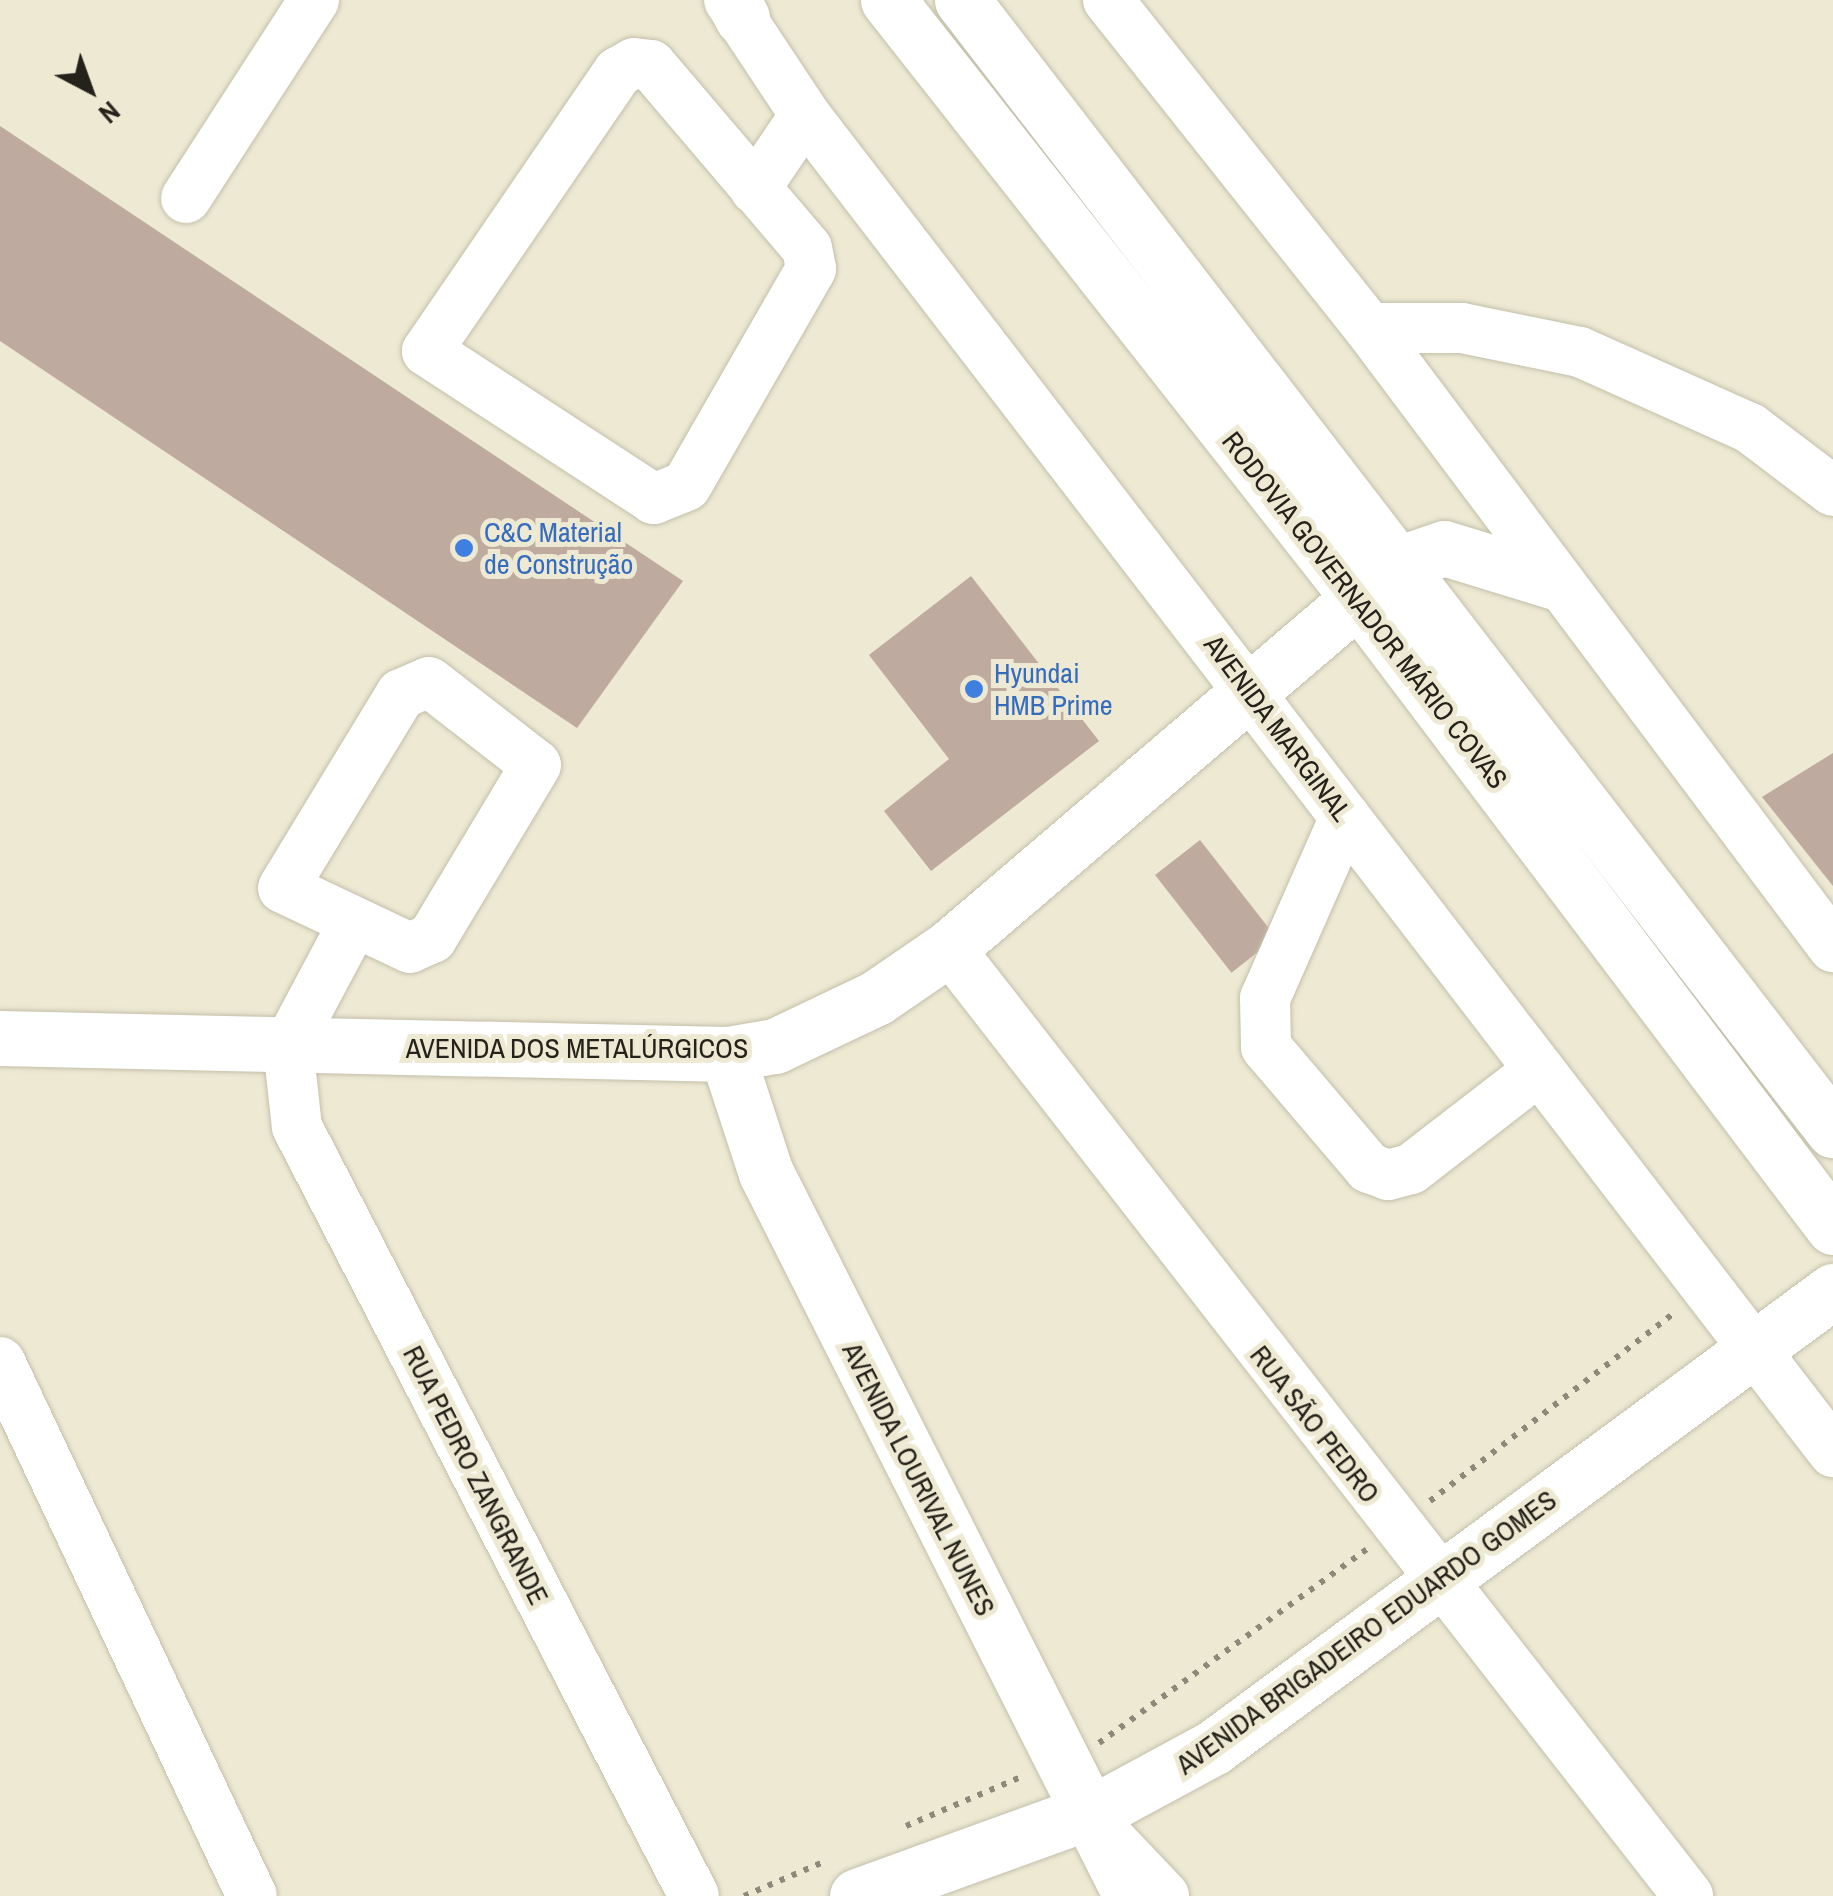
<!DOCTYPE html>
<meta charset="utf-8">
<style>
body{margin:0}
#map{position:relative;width:1833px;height:1896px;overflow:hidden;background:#ede9d3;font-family:"Archivo Narrow",sans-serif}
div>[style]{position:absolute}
.building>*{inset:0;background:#bfaa9f;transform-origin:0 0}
.path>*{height:6px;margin-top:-3px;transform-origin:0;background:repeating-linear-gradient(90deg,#8c897a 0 5px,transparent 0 13px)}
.roads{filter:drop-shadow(0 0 2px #c3bfaa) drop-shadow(0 0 2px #c3bfaa)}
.minor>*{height:50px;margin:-25px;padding:0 25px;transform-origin:25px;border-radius:25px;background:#fff}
.major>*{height:55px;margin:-27.5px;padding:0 27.5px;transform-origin:27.5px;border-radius:27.5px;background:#fff}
.dots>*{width:28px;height:28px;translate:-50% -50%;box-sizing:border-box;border:5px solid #ede9d3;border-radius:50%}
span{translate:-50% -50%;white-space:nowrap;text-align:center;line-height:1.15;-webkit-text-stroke:10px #ede9d3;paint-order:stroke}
.shop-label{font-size:28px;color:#366cbe}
.left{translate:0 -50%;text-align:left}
.street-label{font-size:28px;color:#24221a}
.north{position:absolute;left:40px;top:40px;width:100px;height:100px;-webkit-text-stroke:8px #ede9d3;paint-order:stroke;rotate:139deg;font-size:28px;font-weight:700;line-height:40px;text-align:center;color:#24221a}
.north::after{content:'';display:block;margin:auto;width:35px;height:45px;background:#24221a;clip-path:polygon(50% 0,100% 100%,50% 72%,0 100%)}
</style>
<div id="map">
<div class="building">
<i style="clip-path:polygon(0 126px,683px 581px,577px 728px,0 341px)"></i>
<i style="clip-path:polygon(971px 576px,1099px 741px,931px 871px,884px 811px,949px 759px,869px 655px)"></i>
<i style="clip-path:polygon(1833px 753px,1833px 886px,1762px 797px)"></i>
<i style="left:1200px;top:840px;width:124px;height:57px;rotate:52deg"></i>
</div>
<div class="path">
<i style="left:1430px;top:1501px;width:307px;rotate:-37.6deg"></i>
<i style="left:1099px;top:1743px;width:332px;rotate:-35.9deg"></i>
<i style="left:906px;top:1826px;width:127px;rotate:-23.1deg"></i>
<i style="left:744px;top:1896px;width:89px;rotate:-23.1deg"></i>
</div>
<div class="roads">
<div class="minor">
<i style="left:729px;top:0;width:138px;rotate:56.5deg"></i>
<i style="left:805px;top:115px;width:1687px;rotate:52.44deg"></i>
<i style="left:1108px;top:0;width:419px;rotate:51.5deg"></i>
<i style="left:1369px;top:328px;width:774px;rotate:53.14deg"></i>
<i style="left:634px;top:63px;width:17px;rotate:7deg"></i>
<i style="left:651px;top:65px;width:240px;rotate:49.6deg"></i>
<i style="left:807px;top:248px;width:21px;rotate:79deg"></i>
<i style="left:811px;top:269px;width:250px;rotate:119.9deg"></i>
<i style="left:686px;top:486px;width:35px;rotate:158deg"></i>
<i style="left:654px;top:499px;width:271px;rotate:-146.9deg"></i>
<i style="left:427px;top:351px;width:338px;rotate:-55.6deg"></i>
<i style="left:618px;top:72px;width:18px;rotate:-29deg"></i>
<i style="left:755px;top:189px;width:89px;rotate:-56deg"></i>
<i style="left:186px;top:198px;width:236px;rotate:-57.1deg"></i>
<i style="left:1369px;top:328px;width:93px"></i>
<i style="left:1462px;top:328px;width:120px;rotate:11.5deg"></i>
<i style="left:1580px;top:352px;width:186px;rotate:24.1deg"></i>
<i style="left:1750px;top:428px;width:104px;rotate:37.2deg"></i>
<i style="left:429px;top:682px;width:135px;rotate:37.8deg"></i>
<i style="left:536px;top:765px;width:202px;rotate:121deg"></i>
<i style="left:432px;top:938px;width:24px;rotate:156deg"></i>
<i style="left:410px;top:948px;width:140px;rotate:-154.7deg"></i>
<i style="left:283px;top:888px;width:227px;rotate:-58.7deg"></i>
<i style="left:401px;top:694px;width:30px;rotate:-23deg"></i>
<i style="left:1345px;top:817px;width:198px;rotate:113.8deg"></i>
<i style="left:1265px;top:998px;width:49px;rotate:88.8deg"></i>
<i style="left:1266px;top:1047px;width:159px;rotate:49.6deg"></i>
<i style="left:1369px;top:1168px;width:20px;rotate:20deg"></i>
<i style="left:1388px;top:1175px;width:24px;rotate:-15deg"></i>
<i style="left:1411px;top:1169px;width:162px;rotate:-37.7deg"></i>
<i style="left:353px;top:924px;width:138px;rotate:118deg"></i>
<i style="left:288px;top:1046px;width:81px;rotate:83.7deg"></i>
<i style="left:297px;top:1127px;width:865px;rotate:62.69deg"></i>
<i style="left:949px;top:948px;width:1202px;rotate:52.06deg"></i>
<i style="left:0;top:1362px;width:590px;rotate:64.74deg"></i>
<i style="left:1109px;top:1838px;width:80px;rotate:46.5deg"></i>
</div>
<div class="major">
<i style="left:733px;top:0;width:20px;rotate:63deg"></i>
<i style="left:888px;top:0;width:723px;rotate:51.8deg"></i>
<i style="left:1335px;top:568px;width:826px;rotate:52.92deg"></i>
<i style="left:962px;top:0;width:1427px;rotate:52.38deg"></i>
<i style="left:0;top:1038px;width:727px;rotate:1.26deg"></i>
<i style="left:727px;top:1054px;width:49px;rotate:-9.5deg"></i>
<i style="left:775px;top:1046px;width:112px;rotate:-25.4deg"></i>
<i style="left:876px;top:998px;width:88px;rotate:-34.4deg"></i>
<i style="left:949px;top:948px;width:593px;rotate:-40.49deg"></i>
<i style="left:1400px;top:563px;width:46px;rotate:-18.8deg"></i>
<i style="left:1444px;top:548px;width:116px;rotate:17deg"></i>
<i style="left:727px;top:1054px;width:125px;rotate:71.9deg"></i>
<i style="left:766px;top:1173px;width:810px;rotate:63.21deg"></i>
<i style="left:857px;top:1896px;width:264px;rotate:-19.9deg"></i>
<i style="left:1105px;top:1806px;width:124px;rotate:-28.4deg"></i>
<i style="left:1214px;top:1747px;width:769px;rotate:-36.38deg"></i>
</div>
</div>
<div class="dots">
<i style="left:464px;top:548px;background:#3f7fe0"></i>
<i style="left:974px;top:689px;background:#3f7fe0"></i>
</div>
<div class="shop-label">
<span class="left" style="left:484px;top:548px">C&amp;C Material<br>de Construção</span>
<span class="left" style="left:994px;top:689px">Hyundai<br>HMB Prime</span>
</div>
<div class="street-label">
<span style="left:1365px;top:610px;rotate:52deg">RODOVIA GOVERNADOR MÁRIO COVAS</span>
<span style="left:1278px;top:728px;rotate:53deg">AVENIDA MARGINAL</span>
<span style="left:577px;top:1048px">AVENIDA DOS METALÚRGICOS</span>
<span style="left:1315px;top:1424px;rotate:52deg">RUA SÃO PEDRO</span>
<span style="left:476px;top:1475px;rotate:63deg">RUA PEDRO ZANGRANDE</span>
<span style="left:919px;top:1479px;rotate:63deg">AVENIDA LOURIVAL NUNES</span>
<span style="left:1366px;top:1632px;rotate:-36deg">AVENIDA BRIGADEIRO EDUARDO GOMES</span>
</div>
<div class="north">N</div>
</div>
